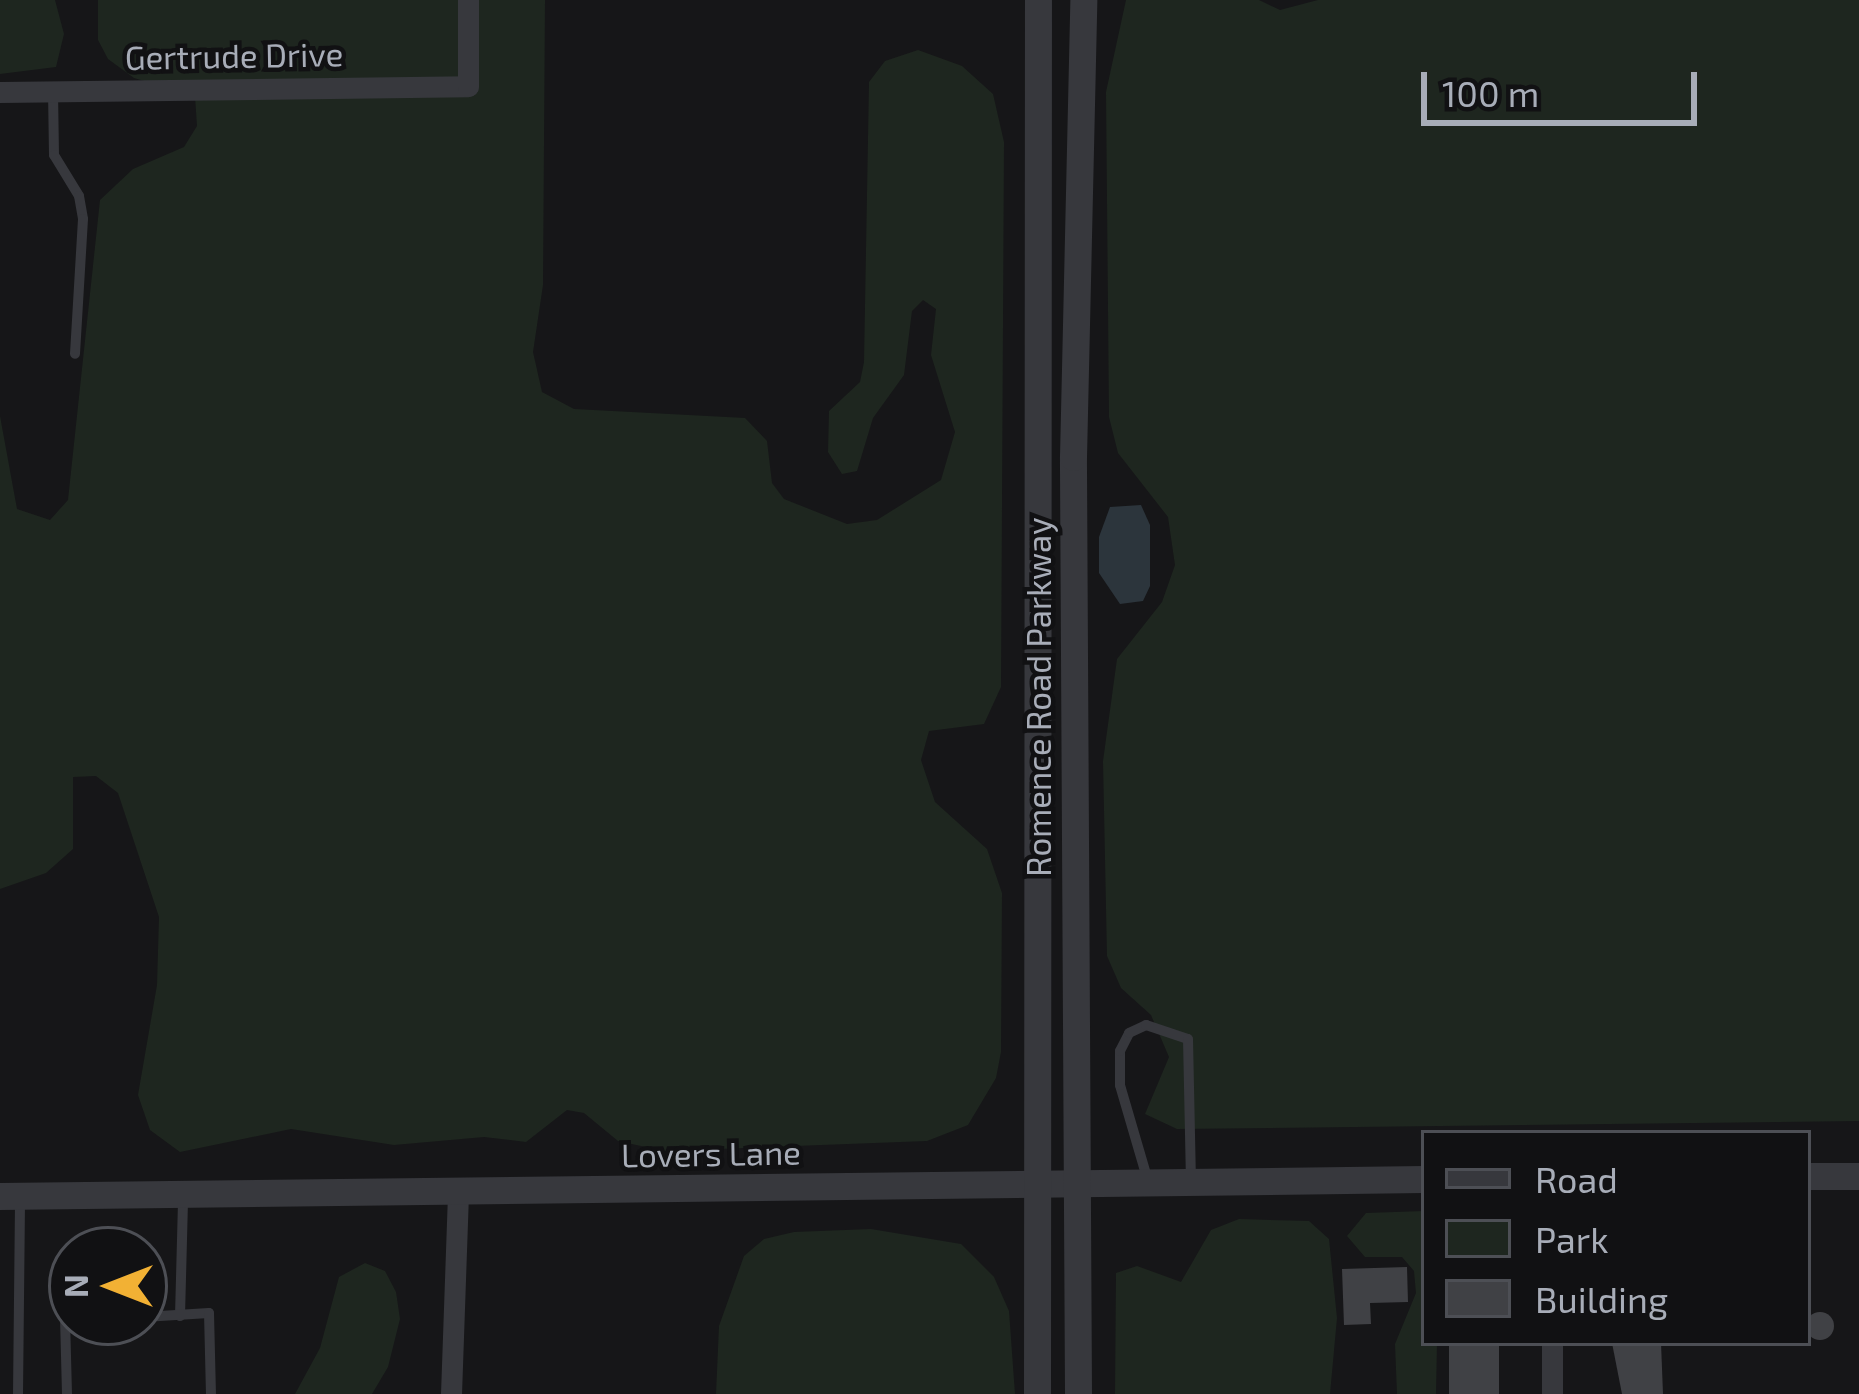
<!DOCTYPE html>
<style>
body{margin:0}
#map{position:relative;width:1859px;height:1394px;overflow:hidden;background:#161618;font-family:"Exo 2",sans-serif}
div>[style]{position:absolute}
.green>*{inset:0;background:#1e261f}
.water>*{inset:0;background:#2c353c}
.building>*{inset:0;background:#404145;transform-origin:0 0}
.round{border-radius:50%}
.service>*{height:10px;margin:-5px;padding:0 5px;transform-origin:5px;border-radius:5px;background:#37383d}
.minor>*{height:21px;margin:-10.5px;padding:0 10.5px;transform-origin:10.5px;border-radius:10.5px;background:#37383d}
.tertiary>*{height:27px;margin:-13.5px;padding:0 13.5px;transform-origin:13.5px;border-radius:13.5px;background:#37383d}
span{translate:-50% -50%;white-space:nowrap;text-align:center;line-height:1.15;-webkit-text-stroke:9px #111113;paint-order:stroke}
.street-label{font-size:33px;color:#a8adb8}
.legend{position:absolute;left:1421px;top:1130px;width:390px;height:216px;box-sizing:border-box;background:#111113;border:3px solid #4d4f55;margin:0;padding:15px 21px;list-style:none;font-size:36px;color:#a8adb8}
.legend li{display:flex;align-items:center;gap:24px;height:60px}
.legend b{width:60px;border:3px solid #4d4f55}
.north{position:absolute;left:48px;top:1226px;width:120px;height:120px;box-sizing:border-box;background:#111113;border:3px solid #4d4f55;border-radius:50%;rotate:270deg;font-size:33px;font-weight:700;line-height:48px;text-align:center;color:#a8adb8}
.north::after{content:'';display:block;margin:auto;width:42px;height:54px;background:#f2b134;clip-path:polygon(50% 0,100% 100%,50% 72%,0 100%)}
.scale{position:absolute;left:1421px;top:72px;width:276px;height:54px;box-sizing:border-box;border:6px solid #a8adb8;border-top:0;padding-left:15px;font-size:36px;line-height:42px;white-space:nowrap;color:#a8adb8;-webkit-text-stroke:9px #111113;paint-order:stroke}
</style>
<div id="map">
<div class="green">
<i style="clip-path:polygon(0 0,55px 0,64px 34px,56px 67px,0 74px)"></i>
<i style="clip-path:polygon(98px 0,545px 0,543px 285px,533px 352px,542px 392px,574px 409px,745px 418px,767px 441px,772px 483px,784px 499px,847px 524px,877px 520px,941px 480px,955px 432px,931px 355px,936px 309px,923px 300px,912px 311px,904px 375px,873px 418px,857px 471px,842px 474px,828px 452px,829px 411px,860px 382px,864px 362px,869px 82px,885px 61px,918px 50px,962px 66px,993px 94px,1004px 142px,1001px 687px,984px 724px,929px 731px,921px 760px,935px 802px,987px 849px,1002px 893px,1001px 1052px,996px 1078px,968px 1125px,927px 1141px,664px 1151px,618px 1141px,584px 1113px,567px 1110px,526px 1142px,484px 1137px,394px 1145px,291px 1129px,180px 1152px,150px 1130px,138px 1095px,157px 985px,159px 917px,118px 793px,96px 776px,73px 777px,73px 849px,46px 873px,0 889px,0 416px,17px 509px,50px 520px,68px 500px,100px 200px,133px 169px,184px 147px,197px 126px,195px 96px,134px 78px,108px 59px,98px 40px)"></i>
<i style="clip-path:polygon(1126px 0,1259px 0,1280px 10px,1318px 0,1859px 0,1859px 1121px,1177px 1129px,1145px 1114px,1169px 1057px,1151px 1015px,1121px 988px,1107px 956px,1103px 761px,1117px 659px,1162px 602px,1175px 565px,1168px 517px,1118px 453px,1109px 417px,1106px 92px)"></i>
<i style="clip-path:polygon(1424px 1211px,1424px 1343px,1437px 1343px,1436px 1394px,1397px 1394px,1395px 1344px,1416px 1293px,1414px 1271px,1402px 1257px,1365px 1257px,1347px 1236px,1366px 1213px)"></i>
<i style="clip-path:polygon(1239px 1219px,1309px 1221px,1329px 1239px,1337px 1318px,1330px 1394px,1115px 1394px,1116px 1273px,1137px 1266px,1181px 1282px,1211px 1230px)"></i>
<i style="clip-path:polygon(871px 1229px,961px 1244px,994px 1277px,1009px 1311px,1015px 1394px,716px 1394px,719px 1326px,744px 1256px,764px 1239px,794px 1232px)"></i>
<i style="clip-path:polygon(365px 1263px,385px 1271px,396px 1292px,400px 1319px,388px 1367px,372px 1394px,295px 1394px,320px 1348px,339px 1277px)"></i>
</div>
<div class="water">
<i style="clip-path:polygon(1141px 505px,1150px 525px,1150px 586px,1143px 601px,1120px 604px,1099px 573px,1099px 537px,1110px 507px)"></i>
</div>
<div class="building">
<i style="clip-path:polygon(1407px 1267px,1408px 1302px,1370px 1303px,1371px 1324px,1344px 1325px,1342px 1269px)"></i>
<i class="round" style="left:1806px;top:1312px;width:28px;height:28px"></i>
<i style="left:1449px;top:1343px;width:50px;height:51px"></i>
<i style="clip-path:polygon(1612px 1343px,1661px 1343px,1663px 1394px,1622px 1394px)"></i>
</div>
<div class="service">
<i style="left:53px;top:91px;width:64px;rotate:89.1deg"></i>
<i style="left:54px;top:155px;width:48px;rotate:58.6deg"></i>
<i style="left:79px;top:196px;width:23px;rotate:80deg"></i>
<i style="left:83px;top:219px;width:135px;rotate:93.4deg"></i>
<i style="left:1148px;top:1181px;width:100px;rotate:-106.3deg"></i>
<i style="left:1120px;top:1085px;width:34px;rotate:-90deg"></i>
<i style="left:1120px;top:1051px;width:20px;rotate:-63deg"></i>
<i style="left:1129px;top:1033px;width:19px;rotate:-25deg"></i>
<i style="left:1146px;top:1025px;width:44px;rotate:18.4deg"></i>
<i style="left:1188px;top:1039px;width:141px;rotate:88.8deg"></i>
<i style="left:180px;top:1316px;width:117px;rotate:-88.5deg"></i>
<i style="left:144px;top:1317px;width:65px;rotate:-3.5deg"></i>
<i style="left:209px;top:1313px;width:81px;rotate:88.6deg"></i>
<i style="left:18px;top:1394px;width:195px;rotate:-89.4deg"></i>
<i style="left:67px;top:1394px;width:76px;rotate:-91.5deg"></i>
<i style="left:65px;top:1318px;width:7px"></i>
</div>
<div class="minor">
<i style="left:0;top:92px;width:468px;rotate:-0.7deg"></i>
<i style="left:468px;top:86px;width:86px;rotate:-90deg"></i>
<i style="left:1552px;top:1343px;width:51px;rotate:90deg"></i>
<i style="left:451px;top:1394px;width:200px;rotate:-88deg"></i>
</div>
<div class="tertiary">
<i style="left:1808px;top:1176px;width:51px"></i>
<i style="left:0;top:1196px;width:1424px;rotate:-0.68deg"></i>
<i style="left:1037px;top:1394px;width:1394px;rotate:-89.96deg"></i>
<i style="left:1078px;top:1394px;width:937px;rotate:-90.31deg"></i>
<i style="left:1073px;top:457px;width:457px;rotate:-88.7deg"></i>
</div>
<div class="street-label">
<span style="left:234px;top:56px;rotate:-1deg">Gertrude Drive</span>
<span style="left:1039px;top:697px;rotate:-90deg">Romence Road Parkway</span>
<span style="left:711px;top:1154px;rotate:-1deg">Lovers Lane</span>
</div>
<ul class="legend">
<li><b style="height:15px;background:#37383d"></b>Road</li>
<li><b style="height:33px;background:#1e261f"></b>Park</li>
<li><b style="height:33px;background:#404145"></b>Building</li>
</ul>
<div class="north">N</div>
<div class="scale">100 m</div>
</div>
